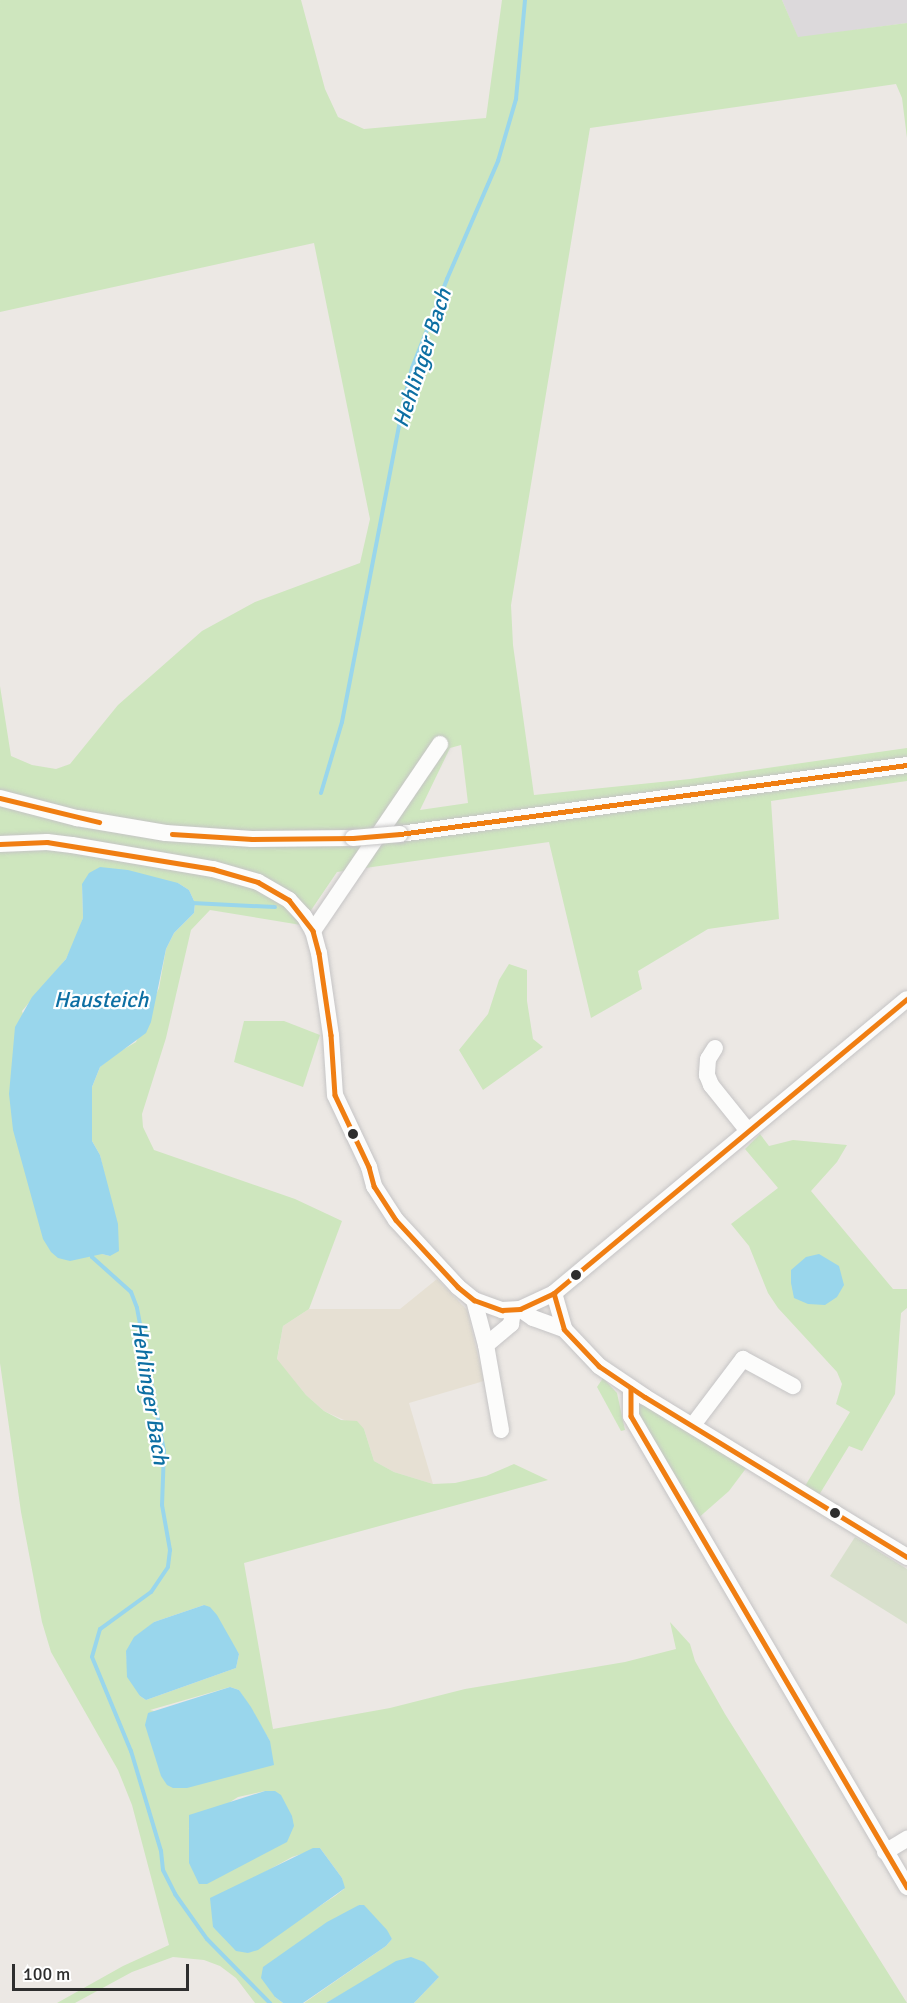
<!DOCTYPE html>
<style>
body{margin:0}
#map{position:relative;width:907px;height:2003px;overflow:hidden;background:#ece8e4;font-family:Signika,sans-serif}
div>[style]{position:absolute}
.industrial>*{inset:0;background:#dcd9db}
.education>*{inset:0;background:#e6e0d3}
.green>*{inset:0;background:#cee6be}
.cemetery>*{inset:0;background:#d8e0cc}
.water>*{inset:0;background:#99d6ec}
.stream>*{height:4px;margin:-2px;padding:0 2px;transform-origin:2px;border-radius:2px;background:#99d6ec}
.roads{filter:drop-shadow(0 0 2px #c5c4c5) drop-shadow(0 0 2px #c5c4c5)}
.minor>*{height:16px;margin:-8px;padding:0 8px;transform-origin:8px;border-radius:8px;background:#fcfcfb}
.bridges{filter:drop-shadow(0 0 2px #c5c4c5) drop-shadow(0 0 2px #c5c4c5)}
.minor-bridge>*{height:16px;margin:-8px;padding:0 8px;transform-origin:8px;border-radius:8px;background:#fcfcfb}
.bus-1>*{height:4.5px;margin:-2.25px;padding:0 2.25px;transform-origin:2.25px;border-radius:2.25px;background:#f07e12}
.dots>*{width:16px;height:16px;translate:-50% -50%;box-sizing:border-box;border:3px solid #fff;border-radius:50%}
span{translate:-50% -50%;white-space:nowrap;text-align:center;line-height:1.15;-webkit-text-stroke:4.5px #fff;paint-order:stroke}
.water-label{font-size:22px;color:#0d6fa3;font-style:italic}
.scale{position:absolute;left:12px;top:1964px;width:177px;height:27px;box-sizing:border-box;border:3px solid #2e2e2e;border-top:0;padding-left:8px;font-size:18px;line-height:21px;white-space:nowrap;color:#2e2e2e;-webkit-text-stroke:4px #fff;paint-order:stroke}
</style>
<div id="map">
<div class="industrial">
<i style="clip-path:polygon(782px 0,907px 0,907px 23px,798px 38px)"></i>
</div>
<div class="education">
<i style="clip-path:polygon(437px 1279px,467px 1310px,484px 1381px,409px 1403px,433px 1484px,394px 1472px,374px 1461px,364px 1429px,324px 1411px,306px 1395px,277px 1360px,283px 1326px,309px 1309px,400px 1309px)"></i>
</div>
<div class="green">
<i style="clip-path:polygon(evenodd,0 0,301px 0,325px 89px,338px 117px,364px 129px,486px 118px,502px 0,782px 0,798px 37px,907px 23px,907px 138px,902px 98px,896px 84px,590px 128px,511px 605px,513px 645px,534px 795px,690px 779px,907px 748px,907px 781px,771px 801px,779px 919px,708px 929px,638px 971px,642px 989px,591px 1018px,549px 842px,337px 872px,301px 925px,210px 910px,191px 930px,166px 1038px,142px 1114px,143px 1127px,154px 1150px,295px 1199px,342px 1221px,309px 1309px,283px 1326px,277px 1359px,306px 1395px,324px 1411px,341px 1420px,357px 1421px,364px 1429px,374px 1461px,394px 1472px,433px 1484px,455px 1483px,486px 1476px,514px 1464px,548px 1480px,244px 1563px,273px 1729px,390px 1708px,465px 1689px,625px 1662px,676px 1649px,670px 1622px,690px 1644px,695px 1661px,725px 1714px,907px 2003px,414px 2003px,439px 1977px,348px 1991px,326px 2003px,304px 2003px,386px 1946px,392px 1939px,359px 1905px,275px 1997px,283px 2003px,255px 2003px,236px 1978px,220px 1966px,204px 1960px,173px 1957px,132px 1972px,75px 2003px,57px 2003px,123px 1966px,169px 1945px,132px 1805px,118px 1770px,51px 1652px,42px 1622px,21px 1512px,0 1363px,0 686px,11px 756px,32px 765px,56px 769px,70px 764px,118px 705px,202px 631px,255px 602px,360px 563px,370px 519px,314px 243px,0 312px,0 0,461px 745px,468px 803px,420px 810px,450px 748px,461px 745px,0 0,178px 883px,189px 890px,195px 903px,194px 913px,174px 933px,166px 949px,159px 988px,136px 1042px,114px 1055px,100px 1067px,92px 1087px,92px 1141px,100px 1155px,110px 1199px,110px 1256px,102px 1254px,22px 1011px,66px 959px,77px 936px,83px 918px,82px 884px,178px 883px,0 0,204px 1605px,239px 1654px,236px 1668px,146px 1700px,140px 1696px,127px 1663px,126px 1652px,154px 1622px,204px 1605px,0 0,230px 1687px,239px 1690px,270px 1741px,150px 1710px,230px 1687px,0 0,265px 1791px,275px 1791px,188px 1829px,238px 1797px,265px 1791px,0 0,320px 1848px,342px 1878px,344px 1889px,335px 1896px,248px 1953px,213px 1927px,254px 1878px,292px 1857px,320px 1848px)"></i>
<i style="clip-path:polygon(509px 964px,527px 970px,527px 1001px,533px 1039px,543px 1047px,483px 1090px,459px 1050px,488px 1014px,499px 980px)"></i>
<i style="clip-path:polygon(244px 1021px,284px 1021px,320px 1035px,303px 1087px,234px 1062px)"></i>
<i style="clip-path:polygon(760px 1134px,769px 1146px,793px 1140px,847px 1145px,837px 1162px,811px 1191px,893px 1289px,907px 1289px,907px 1308px,901px 1313px,895px 1394px,862px 1451px,849px 1446px,819px 1495px,805px 1486px,850px 1412px,836px 1404px,842px 1384px,837px 1372px,778px 1308px,768px 1293px,749px 1246px,731px 1224px,778px 1188px,745px 1149px)"></i>
<i style="clip-path:polygon(603px 1378px,617px 1393px,625px 1430px,621px 1431px,597px 1387px)"></i>
<i style="clip-path:polygon(638px 1399px,747px 1467px,729px 1491px,696px 1520px,636px 1421px)"></i>
</div>
<div class="cemetery">
<i style="clip-path:polygon(855px 1537px,907px 1569px,907px 1624px,830px 1576px)"></i>
</div>
<div class="water">
<i style="clip-path:polygon(100px 867px,128px 870px,178px 883px,189px 890px,195px 903px,194px 913px,174px 933px,166px 949px,151px 1022px,146px 1033px,100px 1067px,92px 1087px,92px 1141px,100px 1155px,118px 1224px,119px 1251px,110px 1256px,102px 1254px,70px 1261px,58px 1258px,51px 1252px,43px 1239px,13px 1130px,9px 1094px,15px 1027px,32px 997px,66px 959px,83px 918px,82px 884px,89px 873px)"></i>
<i style="clip-path:polygon(819px 1254px,839px 1266px,844px 1285px,837px 1297px,825px 1305px,808px 1304px,794px 1298px,791px 1283px,791px 1270px,806px 1257px)"></i>
<i style="clip-path:polygon(204px 1605px,210px 1607px,217px 1615px,239px 1654px,236px 1668px,146px 1700px,140px 1696px,127px 1677px,126px 1651px,134px 1637px,154px 1622px)"></i>
<i style="clip-path:polygon(230px 1687px,239px 1690px,251px 1707px,270px 1741px,274px 1765px,187px 1788px,173px 1788px,167px 1785px,161px 1776px,145px 1725px,148px 1713px)"></i>
<i style="clip-path:polygon(265px 1791px,275px 1791px,281px 1795px,292px 1816px,294px 1826px,287px 1842px,207px 1884px,199px 1884px,189px 1863px,189px 1815px)"></i>
<i style="clip-path:polygon(313px 1848px,320px 1848px,342px 1878px,345px 1888px,258px 1950px,248px 1953px,236px 1951px,213px 1927px,210px 1898px)"></i>
<i style="clip-path:polygon(359px 1905px,364px 1905px,387px 1930px,392px 1939px,386px 1946px,303px 2003px,283px 2003px,275px 1997px,261px 1978px,263px 1967px,327px 1922px)"></i>
<i style="clip-path:polygon(411px 1957px,424px 1962px,439px 1977px,414px 2003px,326px 2003px,396px 1961px)"></i>
</div>
<div class="stream">
<i style="left:321px;top:793px;width:74px;rotate:-73.5deg"></i>
<i style="left:342px;top:722px;width:328px;rotate:-79.1deg"></i>
<i style="left:404px;top:400px;width:33px;rotate:-76deg"></i>
<i style="left:412px;top:368px;width:96px;rotate:-68.5deg"></i>
<i style="left:447px;top:279px;width:129px;rotate:-66.6deg"></i>
<i style="left:498px;top:161px;width:65px;rotate:-73.8deg"></i>
<i style="left:516px;top:99px;width:99px;rotate:-84.8deg"></i>
<i style="left:192px;top:903px;width:83px;rotate:2.8deg"></i>
<i style="left:91px;top:1252px;width:5px;rotate:79deg"></i>
<i style="left:92px;top:1257px;width:52px;rotate:41.9deg"></i>
<i style="left:131px;top:1292px;width:17px;rotate:69deg"></i>
<i style="left:137px;top:1308px;width:146px;rotate:79.3deg"></i>
<i style="left:164px;top:1451px;width:54px;rotate:92.1deg"></i>
<i style="left:162px;top:1505px;width:46px;rotate:79.9deg"></i>
<i style="left:170px;top:1550px;width:17px;rotate:97deg"></i>
<i style="left:168px;top:1567px;width:30px;rotate:124deg"></i>
<i style="left:151px;top:1592px;width:63px;rotate:144deg"></i>
<i style="left:100px;top:1629px;width:29px;rotate:106deg"></i>
<i style="left:92px;top:1657px;width:102px;rotate:67.5deg"></i>
<i style="left:131px;top:1751px;width:104px;rotate:73.3deg"></i>
<i style="left:161px;top:1851px;width:19px;rotate:84deg"></i>
<i style="left:163px;top:1870px;width:27px;rotate:63deg"></i>
<i style="left:175px;top:1894px;width:55px;rotate:54.6deg"></i>
<i style="left:207px;top:1939px;width:90px;rotate:45.5deg"></i>
</div>
<div class="roads">
<div class="minor">
<i style="left:0;top:798px;width:80px;rotate:14.6deg"></i>
<i style="left:77px;top:818px;width:90px;rotate:9.6deg"></i>
<i style="left:166px;top:833px;width:86px;rotate:4deg"></i>
<i style="left:252px;top:839px;width:101px;rotate:-0.6deg"></i>
<i style="left:400px;top:834px;width:512px;rotate:-7.75deg"></i>
<i style="left:0;top:844px;width:47px;rotate:-2.4deg"></i>
<i style="left:47px;top:842px;width:25px;rotate:7deg"></i>
<i style="left:72px;top:845px;width:143px;rotate:9.7deg"></i>
<i style="left:213px;top:869px;width:47px;rotate:16.1deg"></i>
<i style="left:258px;top:882px;width:36px;rotate:30deg"></i>
<i style="left:289px;top:900px;width:22px;rotate:47deg"></i>
<i style="left:304px;top:916px;width:17px;rotate:59deg"></i>
<i style="left:313px;top:931px;width:23px;rotate:75deg"></i>
<i style="left:319px;top:953px;width:83px;rotate:81.7deg"></i>
<i style="left:331px;top:1035px;width:60px;rotate:86.2deg"></i>
<i style="left:335px;top:1095px;width:80px;rotate:64.7deg"></i>
<i style="left:369px;top:1167px;width:20px;rotate:75deg"></i>
<i style="left:374px;top:1186px;width:40px;rotate:57.1deg"></i>
<i style="left:396px;top:1220px;width:91px;rotate:47.2deg"></i>
<i style="left:458px;top:1287px;width:21px;rotate:39deg"></i>
<i style="left:474px;top:1300px;width:30px;rotate:20deg"></i>
<i style="left:502px;top:1310px;width:18px;rotate:-3deg"></i>
<i style="left:520px;top:1309px;width:38px;rotate:-25deg"></i>
<i style="left:554px;top:1293px;width:459px;rotate:-39.8deg"></i>
<i style="left:313px;top:931px;width:226px;rotate:-55.8deg"></i>
<i style="left:715px;top:1048px;width:13px;rotate:122deg"></i>
<i style="left:708px;top:1059px;width:16px;rotate:94deg"></i>
<i style="left:707px;top:1075px;width:11px;rotate:68deg"></i>
<i style="left:711px;top:1085px;width:59px;rotate:51.2deg"></i>
<i style="left:554px;top:1293px;width:37px;rotate:74deg"></i>
<i style="left:564px;top:1329px;width:51px;rotate:46.6deg"></i>
<i style="left:599px;top:1366px;width:55px;rotate:34deg"></i>
<i style="left:645px;top:1397px;width:307px;rotate:31.4deg"></i>
<i style="left:474px;top:1300px;width:47px;rotate:75.1deg"></i>
<i style="left:520px;top:1309px;width:16px;rotate:35deg"></i>
<i style="left:533px;top:1318px;width:33px;rotate:20deg"></i>
<i style="left:631px;top:1388px;width:28px;rotate:90deg"></i>
<i style="left:631px;top:1416px;width:546px;rotate:59.63deg"></i>
<i style="left:693px;top:1425px;width:83px;rotate:-52.9deg"></i>
<i style="left:743px;top:1359px;width:57px;rotate:28.4deg"></i>
<i style="left:501px;top:1430px;width:86px;rotate:-100deg"></i>
<i style="left:486px;top:1345px;width:33px;rotate:-40deg"></i>
<i style="left:511px;top:1324px;width:13px;rotate:-81deg"></i>
<i style="left:885px;top:1852px;width:26px;rotate:-31deg"></i>
</div>
</div>
<div class="bridges">
<div class="minor-bridge">
<i style="left:353px;top:838px;width:47px;rotate:-4.9deg"></i>
</div>
</div>
<div class="bus-1">
<i style="left:0;top:798px;width:102px;rotate:13.6deg"></i>
<i style="left:172px;top:834px;width:80px;rotate:3.6deg"></i>
<i style="left:252px;top:839px;width:101px;rotate:-0.6deg"></i>
<i style="left:353px;top:838px;width:47px;rotate:-4.9deg"></i>
<i style="left:400px;top:834px;width:512px;rotate:-7.75deg"></i>
<i style="left:0;top:844px;width:47px;rotate:-2.4deg"></i>
<i style="left:47px;top:842px;width:168px;rotate:9.2deg"></i>
<i style="left:213px;top:869px;width:47px;rotate:16.1deg"></i>
<i style="left:258px;top:882px;width:36px;rotate:30deg"></i>
<i style="left:289px;top:900px;width:39px;rotate:52deg"></i>
<i style="left:313px;top:931px;width:23px;rotate:75deg"></i>
<i style="left:319px;top:953px;width:83px;rotate:81.7deg"></i>
<i style="left:331px;top:1035px;width:60px;rotate:86.2deg"></i>
<i style="left:335px;top:1095px;width:80px;rotate:64.7deg"></i>
<i style="left:369px;top:1167px;width:20px;rotate:75deg"></i>
<i style="left:374px;top:1186px;width:40px;rotate:57.1deg"></i>
<i style="left:396px;top:1220px;width:91px;rotate:47.2deg"></i>
<i style="left:458px;top:1287px;width:21px;rotate:39deg"></i>
<i style="left:474px;top:1300px;width:30px;rotate:20deg"></i>
<i style="left:502px;top:1310px;width:18px;rotate:-3deg"></i>
<i style="left:520px;top:1309px;width:38px;rotate:-25deg"></i>
<i style="left:554px;top:1293px;width:459px;rotate:-39.8deg"></i>
<i style="left:554px;top:1293px;width:37px;rotate:74deg"></i>
<i style="left:564px;top:1329px;width:51px;rotate:46.6deg"></i>
<i style="left:599px;top:1366px;width:55px;rotate:34deg"></i>
<i style="left:645px;top:1397px;width:307px;rotate:31.4deg"></i>
<i style="left:631px;top:1388px;width:28px;rotate:90deg"></i>
<i style="left:631px;top:1416px;width:546px;rotate:59.63deg"></i>
</div>
<div class="dots">
<i style="left:353px;top:1134px;background:#2e2e2e"></i>
<i style="left:576px;top:1275px;background:#2e2e2e"></i>
<i style="left:835px;top:1513px;background:#2e2e2e"></i>
</div>
<div class="water-label">
<span style="left:422px;top:358px;rotate:-72deg">Hehlinger Bach</span>
<span style="left:101px;top:1000px">Hausteich</span>
<span style="left:150px;top:1393px;rotate:81deg">Hehlinger Bach</span>
</div>
<div class="scale">100 m</div>
</div>
